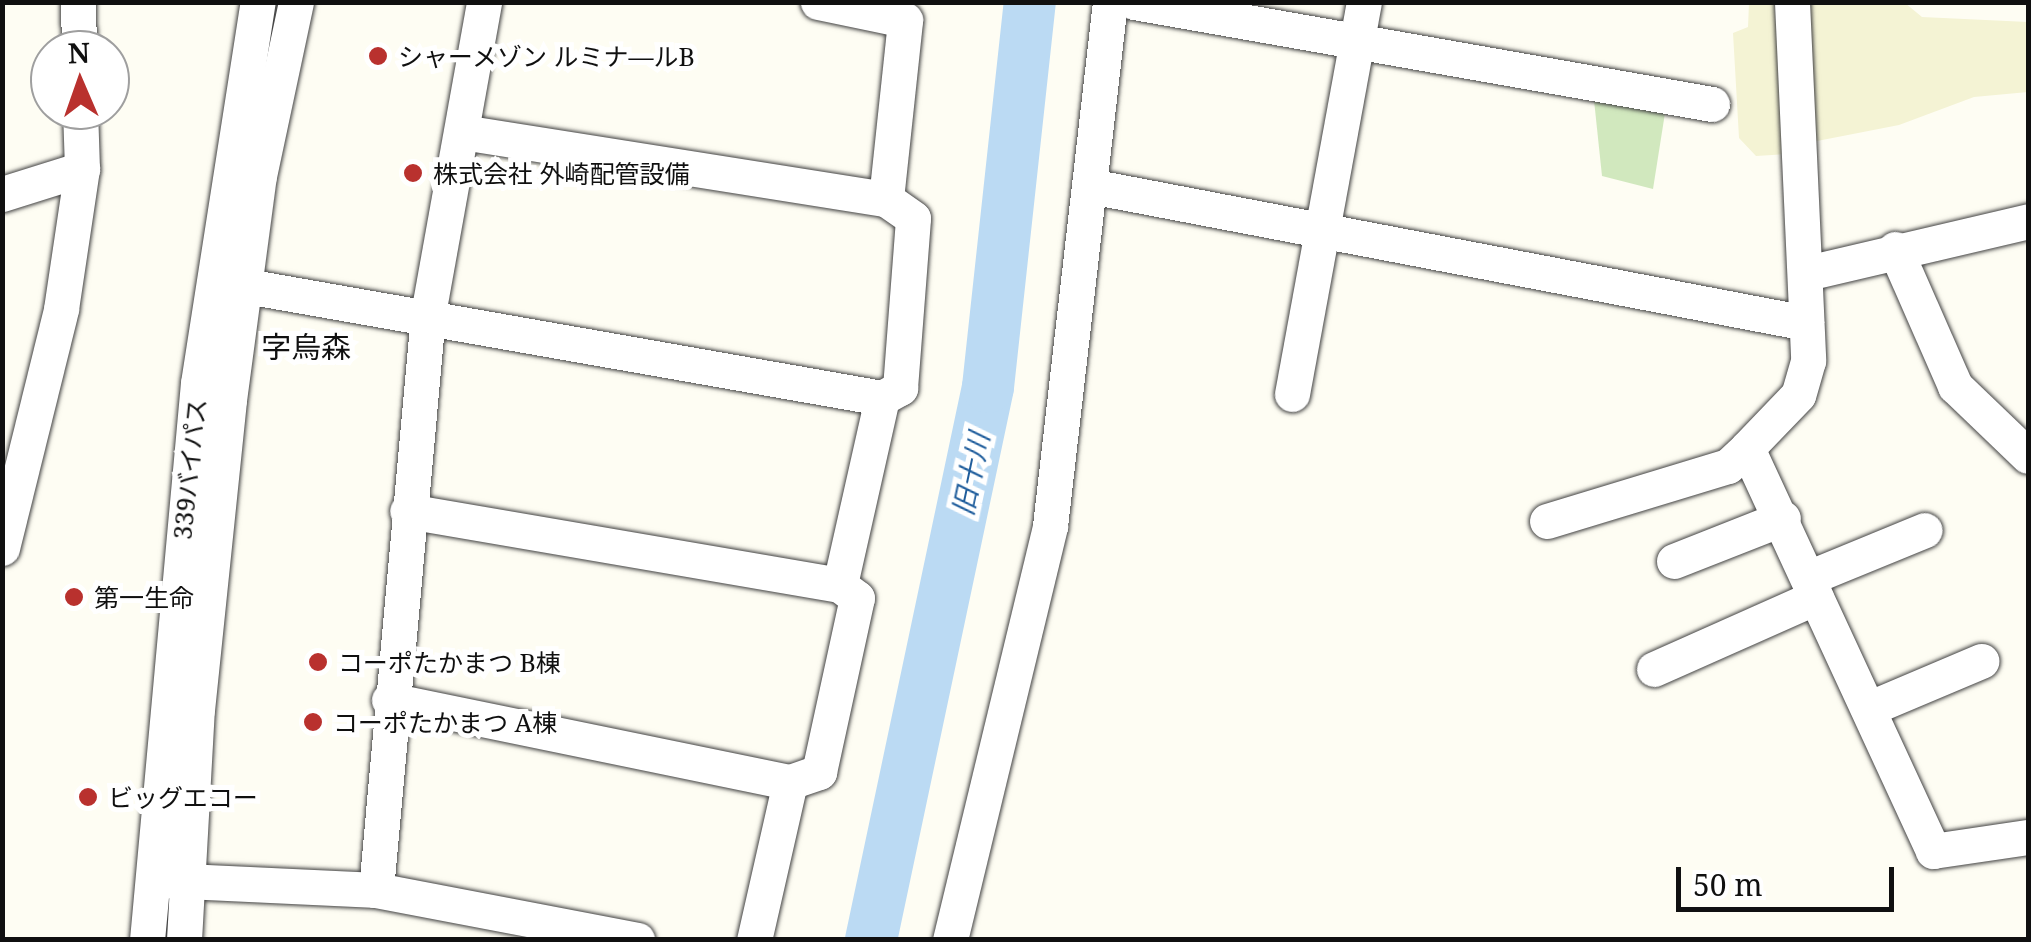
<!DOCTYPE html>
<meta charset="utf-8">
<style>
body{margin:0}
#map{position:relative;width:2031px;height:942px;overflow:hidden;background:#fefdf3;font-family:"Noto Serif","Noto Sans JP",serif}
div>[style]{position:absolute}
.farmland>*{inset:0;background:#f4f3d4}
.green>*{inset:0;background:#d1e8be}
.river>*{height:52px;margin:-26px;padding:0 26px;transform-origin:26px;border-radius:26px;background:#bbdaf3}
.roads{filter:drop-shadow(0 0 2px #434343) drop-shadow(0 0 2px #434343)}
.minor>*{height:35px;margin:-17.5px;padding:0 17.5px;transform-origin:17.5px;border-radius:17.5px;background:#fff}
.dots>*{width:28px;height:28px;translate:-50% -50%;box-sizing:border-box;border:5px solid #fff;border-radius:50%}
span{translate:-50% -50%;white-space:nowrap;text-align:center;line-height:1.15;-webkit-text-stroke:10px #fff;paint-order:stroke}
.poi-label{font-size:25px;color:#101010}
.left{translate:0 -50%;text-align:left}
.street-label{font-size:25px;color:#101010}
.water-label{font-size:28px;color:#1f5d9c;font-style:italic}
.quarter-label{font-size:30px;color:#101010}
.frame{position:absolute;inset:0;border:5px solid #101010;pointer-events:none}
.north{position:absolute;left:30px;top:30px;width:100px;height:100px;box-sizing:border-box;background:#fff;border:2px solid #9f9f9f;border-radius:50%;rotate:358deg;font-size:28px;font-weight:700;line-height:40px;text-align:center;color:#101010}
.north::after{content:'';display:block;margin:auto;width:35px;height:45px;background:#b9312e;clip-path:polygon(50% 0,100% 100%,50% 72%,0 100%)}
.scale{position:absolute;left:1676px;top:867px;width:218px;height:45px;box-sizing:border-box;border:5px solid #101010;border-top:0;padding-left:12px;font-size:30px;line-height:35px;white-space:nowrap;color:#101010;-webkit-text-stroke:8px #fff;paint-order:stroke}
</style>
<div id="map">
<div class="farmland">
<i style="clip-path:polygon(1749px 3px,1774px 3px,1786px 154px,1756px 156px,1739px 138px,1733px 33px,1748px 27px)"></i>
<i style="clip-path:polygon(1805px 3px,1905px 3px,1922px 17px,2028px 22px,2028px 92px,1974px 97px,1899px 125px,1812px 142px)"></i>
</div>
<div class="green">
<i style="clip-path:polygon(1594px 100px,1665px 113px,1653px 189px,1602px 176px)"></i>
</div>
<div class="river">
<i style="left:871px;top:940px;width:565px;rotate:-78.05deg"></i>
<i style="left:988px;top:387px;width:387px;rotate:-83.8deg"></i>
</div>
<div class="roads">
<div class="minor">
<i style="left:78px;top:2px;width:48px;rotate:88.8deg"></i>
<i style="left:1134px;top:2px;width:587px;rotate:10.01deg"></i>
<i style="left:1792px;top:2px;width:359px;rotate:87.4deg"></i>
<i style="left:1808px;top:361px;width:35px;rotate:106deg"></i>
<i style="left:1798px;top:395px;width:74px;rotate:133.9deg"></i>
<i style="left:1747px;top:448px;width:444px;rotate:65.2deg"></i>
<i style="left:1933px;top:851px;width:96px;rotate:-8.4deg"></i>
<i style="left:462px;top:132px;width:429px;rotate:9deg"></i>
<i style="left:886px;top:199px;width:180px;rotate:-83.9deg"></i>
<i style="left:905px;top:20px;width:89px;rotate:-168.3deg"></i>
<i style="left:1090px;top:186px;width:729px;rotate:10.83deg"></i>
<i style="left:2px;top:194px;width:84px;rotate:-17.4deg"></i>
<i style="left:1895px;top:249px;width:150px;rotate:66.3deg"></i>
<i style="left:1955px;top:386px;width:101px;rotate:43.8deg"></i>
<i style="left:1807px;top:273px;width:227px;rotate:-13.2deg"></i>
<i style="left:246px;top:286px;width:646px;rotate:9.99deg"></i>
<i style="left:882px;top:398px;width:192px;rotate:102.7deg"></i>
<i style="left:840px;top:585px;width:439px;rotate:-170.3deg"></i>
<i style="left:1292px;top:394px;width:399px;rotate:-79.6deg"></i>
<i style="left:882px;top:398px;width:21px;rotate:-29deg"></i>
<i style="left:900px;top:388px;width:170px;rotate:-85.6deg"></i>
<i style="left:913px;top:218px;width:33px;rotate:-145deg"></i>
<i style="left:1547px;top:521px;width:189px;rotate:-16.9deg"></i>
<i style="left:1728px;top:466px;width:26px;rotate:-43deg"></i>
<i style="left:2px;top:548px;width:246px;rotate:-76.1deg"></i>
<i style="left:61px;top:309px;width:142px;rotate:-81.5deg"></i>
<i style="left:82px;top:169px;width:59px;rotate:-91.9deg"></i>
<i style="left:1674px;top:561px;width:117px;rotate:-21.5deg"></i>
<i style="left:1808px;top:578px;width:126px;rotate:-22.3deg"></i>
<i style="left:1654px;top:669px;width:177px;rotate:-24deg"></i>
<i style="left:389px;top:700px;width:409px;rotate:11.6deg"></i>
<i style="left:790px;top:782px;width:162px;rotate:102.8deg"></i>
<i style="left:1870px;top:708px;width:121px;rotate:-22.9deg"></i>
<i style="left:790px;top:782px;width:31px;rotate:-19deg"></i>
<i style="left:819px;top:772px;width:178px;rotate:-77.7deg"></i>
<i style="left:857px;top:598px;width:21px;rotate:-143deg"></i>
<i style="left:165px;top:880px;width:211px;rotate:2.7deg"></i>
<i style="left:376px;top:890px;width:266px;rotate:10.8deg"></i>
<i style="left:376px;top:890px;width:578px;rotate:-84.84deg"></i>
<i style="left:428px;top:314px;width:317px;rotate:-79.8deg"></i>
<i style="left:147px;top:940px;width:559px;rotate:-84.77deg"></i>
<i style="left:198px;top:383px;width:386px;rotate:-81.1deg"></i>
<i style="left:184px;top:940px;width:230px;rotate:-86.8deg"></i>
<i style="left:197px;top:710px;width:312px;rotate:-84.1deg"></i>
<i style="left:229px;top:400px;width:226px;rotate:-82.4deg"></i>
<i style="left:259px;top:176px;width:178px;rotate:-78deg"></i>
<i style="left:950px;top:940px;width:426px;rotate:-76.4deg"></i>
<i style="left:1050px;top:526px;width:527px;rotate:-83.47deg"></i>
</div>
</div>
<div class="dots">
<i style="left:378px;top:56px;background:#b9312e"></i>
<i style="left:413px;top:173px;background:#b9312e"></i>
<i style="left:74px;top:597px;background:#b9312e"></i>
<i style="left:318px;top:662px;background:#b9312e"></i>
<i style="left:313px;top:722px;background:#b9312e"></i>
<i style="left:88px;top:797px;background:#b9312e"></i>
</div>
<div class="poi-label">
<span class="left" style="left:398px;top:56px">シャーメゾン ルミナ―ルB</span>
<span class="left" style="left:433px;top:173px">株式会社 外崎配管設備</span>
<span class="left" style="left:94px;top:597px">第一生命</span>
<span class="left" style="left:338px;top:662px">コーポたかまつ B棟</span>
<span class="left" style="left:333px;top:722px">コーポたかまつ A棟</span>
<span class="left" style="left:108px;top:797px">ビッグエコー</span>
</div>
<div class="street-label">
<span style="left:189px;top:469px;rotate:-84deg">339バイパス</span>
</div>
<div class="water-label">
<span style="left:970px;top:474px;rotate:-78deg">旧十川</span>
</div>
<div class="quarter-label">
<span style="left:306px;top:347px">字烏森</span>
</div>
<div class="frame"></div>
<div class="north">N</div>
<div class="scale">50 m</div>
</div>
